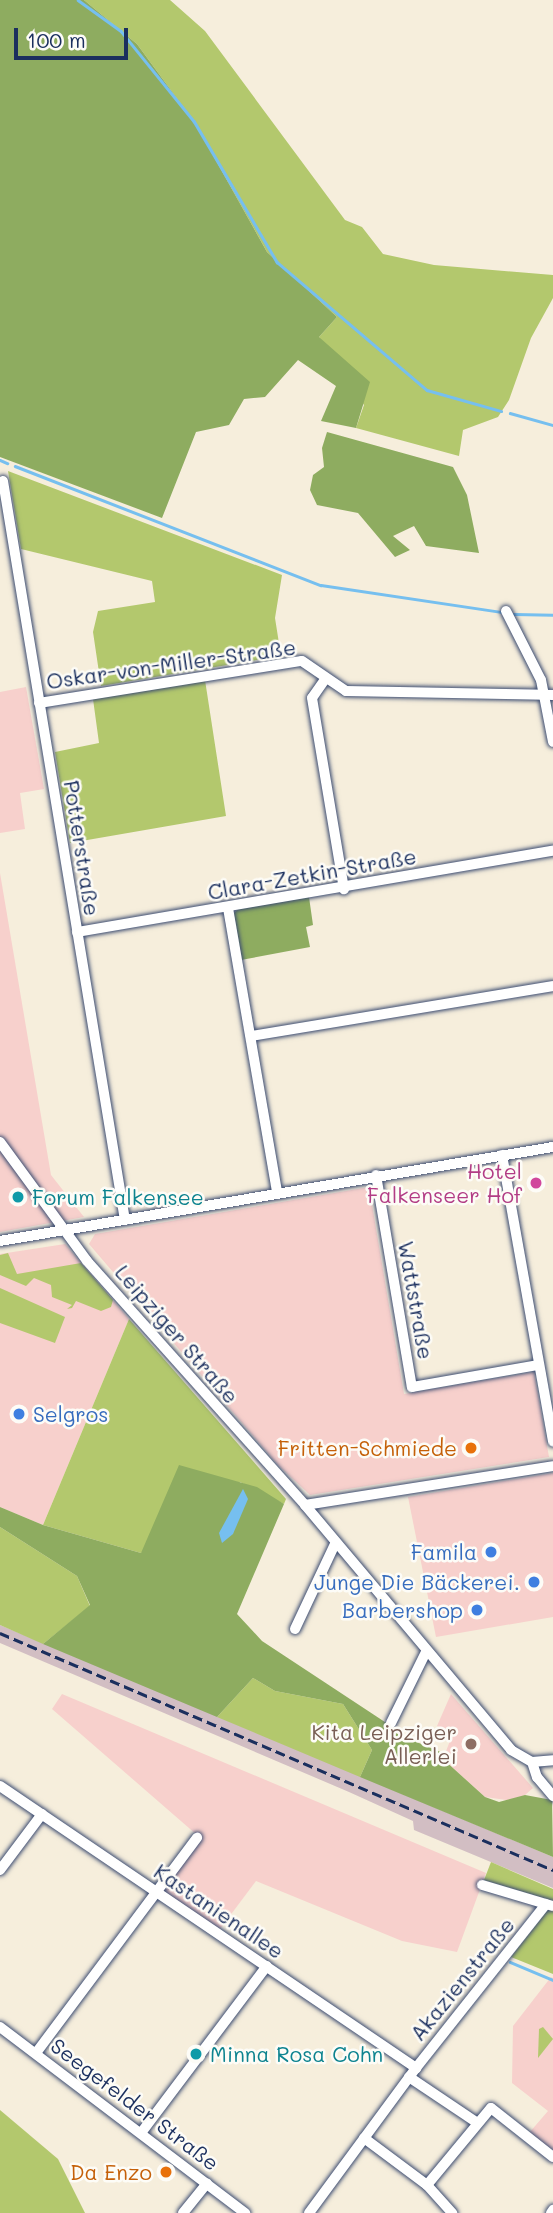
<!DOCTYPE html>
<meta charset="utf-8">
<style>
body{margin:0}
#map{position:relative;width:553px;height:2213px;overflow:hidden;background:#f6eedc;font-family:Mali,sans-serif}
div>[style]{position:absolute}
.built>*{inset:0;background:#f7d0cc}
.industrial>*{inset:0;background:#d2bec3}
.green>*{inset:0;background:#b3c86d}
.forest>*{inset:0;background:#8eac60}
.water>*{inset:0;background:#76bfef}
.stream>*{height:2.5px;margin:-1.25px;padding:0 1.25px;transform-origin:1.25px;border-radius:1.25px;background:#76bfef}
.roads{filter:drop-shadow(0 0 2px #3c4c71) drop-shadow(0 0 2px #3c4c71)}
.minor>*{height:10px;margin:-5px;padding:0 5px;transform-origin:5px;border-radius:5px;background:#fff}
.rail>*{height:2.5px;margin-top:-1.25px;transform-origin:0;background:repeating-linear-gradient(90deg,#1b2f5e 0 10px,transparent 0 15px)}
.dots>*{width:19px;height:19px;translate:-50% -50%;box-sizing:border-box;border:4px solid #fdfcf7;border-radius:50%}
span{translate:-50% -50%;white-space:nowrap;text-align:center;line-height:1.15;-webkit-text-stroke:5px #fdfcf7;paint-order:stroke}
.street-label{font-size:21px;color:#1b2f5e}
.hotel-label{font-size:21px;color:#b23c85}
.right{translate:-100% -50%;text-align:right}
.culture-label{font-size:21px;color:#0d838f}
.left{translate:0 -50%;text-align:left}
.shop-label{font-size:21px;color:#366cbe}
.food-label{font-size:21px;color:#c56008}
.education-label{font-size:21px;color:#785e54}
.scale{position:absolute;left:14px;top:28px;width:114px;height:32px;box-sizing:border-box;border:4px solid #1b2f5e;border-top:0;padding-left:9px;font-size:21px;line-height:24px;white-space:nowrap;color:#1b2f5e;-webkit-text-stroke:5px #fdfcf7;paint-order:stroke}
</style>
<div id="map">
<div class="built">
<i style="clip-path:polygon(26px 687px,44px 789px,20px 793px,25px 829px,0 833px,0 692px)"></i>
<i style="clip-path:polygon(0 873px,51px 1175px,84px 1217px,0 1232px)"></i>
<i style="clip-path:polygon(369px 1187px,404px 1394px,534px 1372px,549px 1457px,310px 1495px,278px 1465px,89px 1244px,95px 1234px)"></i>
<i style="clip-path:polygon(65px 1244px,129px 1319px,43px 1525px,0 1507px,0 1254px)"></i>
<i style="clip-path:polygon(553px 1473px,553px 1617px,436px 1637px,408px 1497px)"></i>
<i style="clip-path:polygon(62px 1694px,486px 1873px,457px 1952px,402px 1941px,256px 1881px,220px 1929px,159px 1890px,197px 1835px,52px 1709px)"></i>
<i style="clip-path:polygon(451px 1694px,533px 1788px,525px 1795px,513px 1801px,485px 1797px,443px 1759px,453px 1733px,437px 1726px)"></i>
<i style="clip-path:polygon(551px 1977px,553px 1978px,553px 2153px,529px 2133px,548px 2111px,512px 2083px,513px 2026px)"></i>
</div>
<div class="industrial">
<i style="clip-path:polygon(0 1625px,553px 1857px,553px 1888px,414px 1830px,413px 1821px,349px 1792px,0 1643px)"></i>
</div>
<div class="green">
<i style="clip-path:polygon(84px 0,170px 0,205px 31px,345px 220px,362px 227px,383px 254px,434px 265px,553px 275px,553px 298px,531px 338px,509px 400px,498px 417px,463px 430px,459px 456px,356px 428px,364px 405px,319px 337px,337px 317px,267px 252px,195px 123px,137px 44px)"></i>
<i style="clip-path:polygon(8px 471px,282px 575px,275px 618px,281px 656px,101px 686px,93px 632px,98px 611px,155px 602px,152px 581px,21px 549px)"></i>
<i style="clip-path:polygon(205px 680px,226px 816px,70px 843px,55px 752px,99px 743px,93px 699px)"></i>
<i style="clip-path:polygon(8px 1253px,17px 1274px,81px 1263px,113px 1300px,111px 1307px,101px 1311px,76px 1301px,72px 1308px,67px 1309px,72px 1305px,52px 1297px,51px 1285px,34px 1278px,26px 1286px,0 1275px,0 1255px)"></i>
<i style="clip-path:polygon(0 1288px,65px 1317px,55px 1343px,0 1323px)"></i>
<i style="clip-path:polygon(129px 1319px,286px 1499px,284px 1504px,240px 1482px,141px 1553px,43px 1525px)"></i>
<i style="clip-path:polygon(0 1527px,77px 1576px,90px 1606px,43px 1644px,0 1625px)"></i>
<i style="clip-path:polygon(253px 1678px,275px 1691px,343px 1704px,372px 1750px,360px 1777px,217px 1717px)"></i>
<i style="clip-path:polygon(491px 1862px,553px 1889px,553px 1901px,484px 1880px)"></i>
<i style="clip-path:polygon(550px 1907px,553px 1908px,553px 1974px,511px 1957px)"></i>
<i style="clip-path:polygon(543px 2027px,553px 2039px,538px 2058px,539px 2029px)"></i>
<i style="clip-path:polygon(0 2110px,58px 2159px,85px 2213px,0 2213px)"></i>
</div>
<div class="forest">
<i style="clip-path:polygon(0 0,84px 0,137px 44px,195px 123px,267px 252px,337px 317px,319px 337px,370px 382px,356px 428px,321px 421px,336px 386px,298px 360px,265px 397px,244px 399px,229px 425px,196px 432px,162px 518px,0 457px)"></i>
<i style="clip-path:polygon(327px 432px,453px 467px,467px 495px,479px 553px,426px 546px,414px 526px,393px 536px,410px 550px,395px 557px,358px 513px,317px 505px,310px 490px,313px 475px,324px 467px,322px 448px)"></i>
<i style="clip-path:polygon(309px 897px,313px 925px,306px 927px,310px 947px,241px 960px,233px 914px,238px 909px)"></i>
<i style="clip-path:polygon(179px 1465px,257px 1487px,284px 1504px,237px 1614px,262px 1641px,394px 1728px,393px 1732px,445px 1754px,443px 1759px,485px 1797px,499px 1802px,525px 1795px,552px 1800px,553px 1857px,360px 1777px,372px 1750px,343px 1704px,275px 1691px,253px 1678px,217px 1717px,43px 1644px,90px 1605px,77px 1576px,0 1527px,0 1507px,43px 1525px,141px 1553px)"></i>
</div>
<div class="water">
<i style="clip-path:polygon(243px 1489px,248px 1499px,233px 1534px,222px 1543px,219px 1533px)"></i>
</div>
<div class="stream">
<i style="left:78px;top:0;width:53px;rotate:35.8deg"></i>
<i style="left:121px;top:31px;width:116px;rotate:51deg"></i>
<i style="left:194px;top:121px;width:164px;rotate:59.5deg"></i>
<i style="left:277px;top:262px;width:197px;rotate:40.5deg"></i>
<i style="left:427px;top:390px;width:77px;rotate:15.8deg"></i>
<i style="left:510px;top:413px;width:45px;rotate:15.6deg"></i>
<i style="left:0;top:460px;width:8px;rotate:23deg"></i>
<i style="left:15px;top:466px;width:328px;rotate:21.3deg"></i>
<i style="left:321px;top:585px;width:183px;rotate:8.5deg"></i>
<i style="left:514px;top:614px;width:39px;rotate:1deg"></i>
<i style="left:510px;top:1962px;width:47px;rotate:22.7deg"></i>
</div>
<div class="roads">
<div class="minor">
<i style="left:3px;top:481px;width:749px;rotate:80.63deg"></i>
<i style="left:506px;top:611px;width:77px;rotate:63.1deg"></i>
<i style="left:541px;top:680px;width:63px;rotate:79deg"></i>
<i style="left:326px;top:678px;width:24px;rotate:125deg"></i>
<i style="left:312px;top:698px;width:194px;rotate:80.5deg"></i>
<i style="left:39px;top:703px;width:266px;rotate:-9.1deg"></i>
<i style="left:302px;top:661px;width:53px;rotate:34.3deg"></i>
<i style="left:346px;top:691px;width:207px;rotate:1.1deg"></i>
<i style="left:228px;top:908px;width:289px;rotate:80.2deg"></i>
<i style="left:77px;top:932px;width:483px;rotate:-9.7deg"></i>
<i style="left:251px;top:1036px;width:306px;rotate:-9.4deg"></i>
<i style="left:0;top:1142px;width:147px;rotate:53.8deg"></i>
<i style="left:87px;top:1261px;width:327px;rotate:48.2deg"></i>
<i style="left:305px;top:1505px;width:320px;rotate:49.9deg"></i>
<i style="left:511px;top:1750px;width:24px;rotate:30deg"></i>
<i style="left:532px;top:1762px;width:16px;rotate:72deg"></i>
<i style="left:537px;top:1777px;width:25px;rotate:50deg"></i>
<i style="left:502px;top:1155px;width:291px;rotate:79.9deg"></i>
<i style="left:376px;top:1175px;width:215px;rotate:80.4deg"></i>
<i style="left:412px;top:1387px;width:128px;rotate:-9.9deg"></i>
<i style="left:0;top:1241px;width:561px;rotate:-9.65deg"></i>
<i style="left:305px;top:1505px;width:251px;rotate:-8.9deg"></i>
<i style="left:295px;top:1629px;width:94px;rotate:-64.8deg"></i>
<i style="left:391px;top:1723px;width:79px;rotate:-63.8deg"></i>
<i style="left:532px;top:1762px;width:21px;rotate:-5deg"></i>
<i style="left:0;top:1786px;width:503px;rotate:34.13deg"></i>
<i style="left:0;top:1870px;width:70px;rotate:-53.1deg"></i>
<i style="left:482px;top:1885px;width:74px;rotate:16.5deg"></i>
<i style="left:0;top:2027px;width:308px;rotate:37.2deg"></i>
<i style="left:36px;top:2053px;width:269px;rotate:-53.2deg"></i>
<i style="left:409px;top:2077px;width:81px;rotate:33.9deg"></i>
<i style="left:141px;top:2133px;width:209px;rotate:-53deg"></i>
<i style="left:364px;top:2138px;width:79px;rotate:36.7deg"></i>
<i style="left:427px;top:2185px;width:38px;rotate:48deg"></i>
<i style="left:427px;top:2185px;width:100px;rotate:-50.3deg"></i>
<i style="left:491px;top:2108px;width:79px;rotate:38.3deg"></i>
<i style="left:183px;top:2213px;width:38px;rotate:-51deg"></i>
<i style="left:309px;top:2213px;width:180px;rotate:-53.6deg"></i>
<i style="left:416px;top:2068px;width:209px;rotate:-51.6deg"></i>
<i style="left:551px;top:2213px;width:4px;rotate:-56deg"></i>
</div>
</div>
<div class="rail">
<i style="left:0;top:1633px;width:602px;rotate:23.2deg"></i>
</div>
<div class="dots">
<i style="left:536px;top:1183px;background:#d1479c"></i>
<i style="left:18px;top:1197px;background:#0f9aa8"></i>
<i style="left:19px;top:1414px;background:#3f7fe0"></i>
<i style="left:471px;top:1448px;background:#e8710a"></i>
<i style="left:491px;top:1552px;background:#3f7fe0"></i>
<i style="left:534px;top:1582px;background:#3f7fe0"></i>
<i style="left:477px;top:1610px;background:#3f7fe0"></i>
<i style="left:471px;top:1744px;background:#8d6e63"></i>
<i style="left:196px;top:2054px;background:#0f9aa8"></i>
<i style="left:166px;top:2172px;background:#e8710a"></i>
</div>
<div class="street-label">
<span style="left:171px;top:664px;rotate:-8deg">Oskar-von-Miller-Straße</span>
<span style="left:82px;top:848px;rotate:81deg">Potterstraße</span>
<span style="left:312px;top:874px;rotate:-10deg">Clara-Zetkin-Straße</span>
<span style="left:416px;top:1300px;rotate:80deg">Wattstraße</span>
<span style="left:177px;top:1334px;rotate:49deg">Leipziger Straße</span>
<span style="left:219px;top:1911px;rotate:34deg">Kastanienallee</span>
<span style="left:462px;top:1979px;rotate:-51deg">Akazienstraße</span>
<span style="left:135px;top:2104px;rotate:37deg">Seegefelder Straße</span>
</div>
<div class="hotel-label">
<span class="right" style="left:522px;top:1183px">Hotel<br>Falkenseer Hof</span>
</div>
<div class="culture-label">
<span class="left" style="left:32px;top:1197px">Forum Falkensee</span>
<span class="left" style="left:210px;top:2054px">Minna Rosa Cohn</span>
</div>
<div class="shop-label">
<span class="left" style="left:33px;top:1414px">Selgros</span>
<span class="right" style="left:477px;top:1552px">Famila</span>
<span class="right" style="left:520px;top:1582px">Junge Die Bäckerei.</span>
<span class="right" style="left:463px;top:1610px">Barbershop</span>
</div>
<div class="food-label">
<span class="right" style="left:457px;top:1448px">Fritten-Schmiede</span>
<span class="right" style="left:152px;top:2172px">Da Enzo</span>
</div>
<div class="education-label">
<span class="right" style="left:457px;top:1744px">Kita Leipziger<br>Allerlei</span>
</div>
<div class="scale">100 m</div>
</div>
